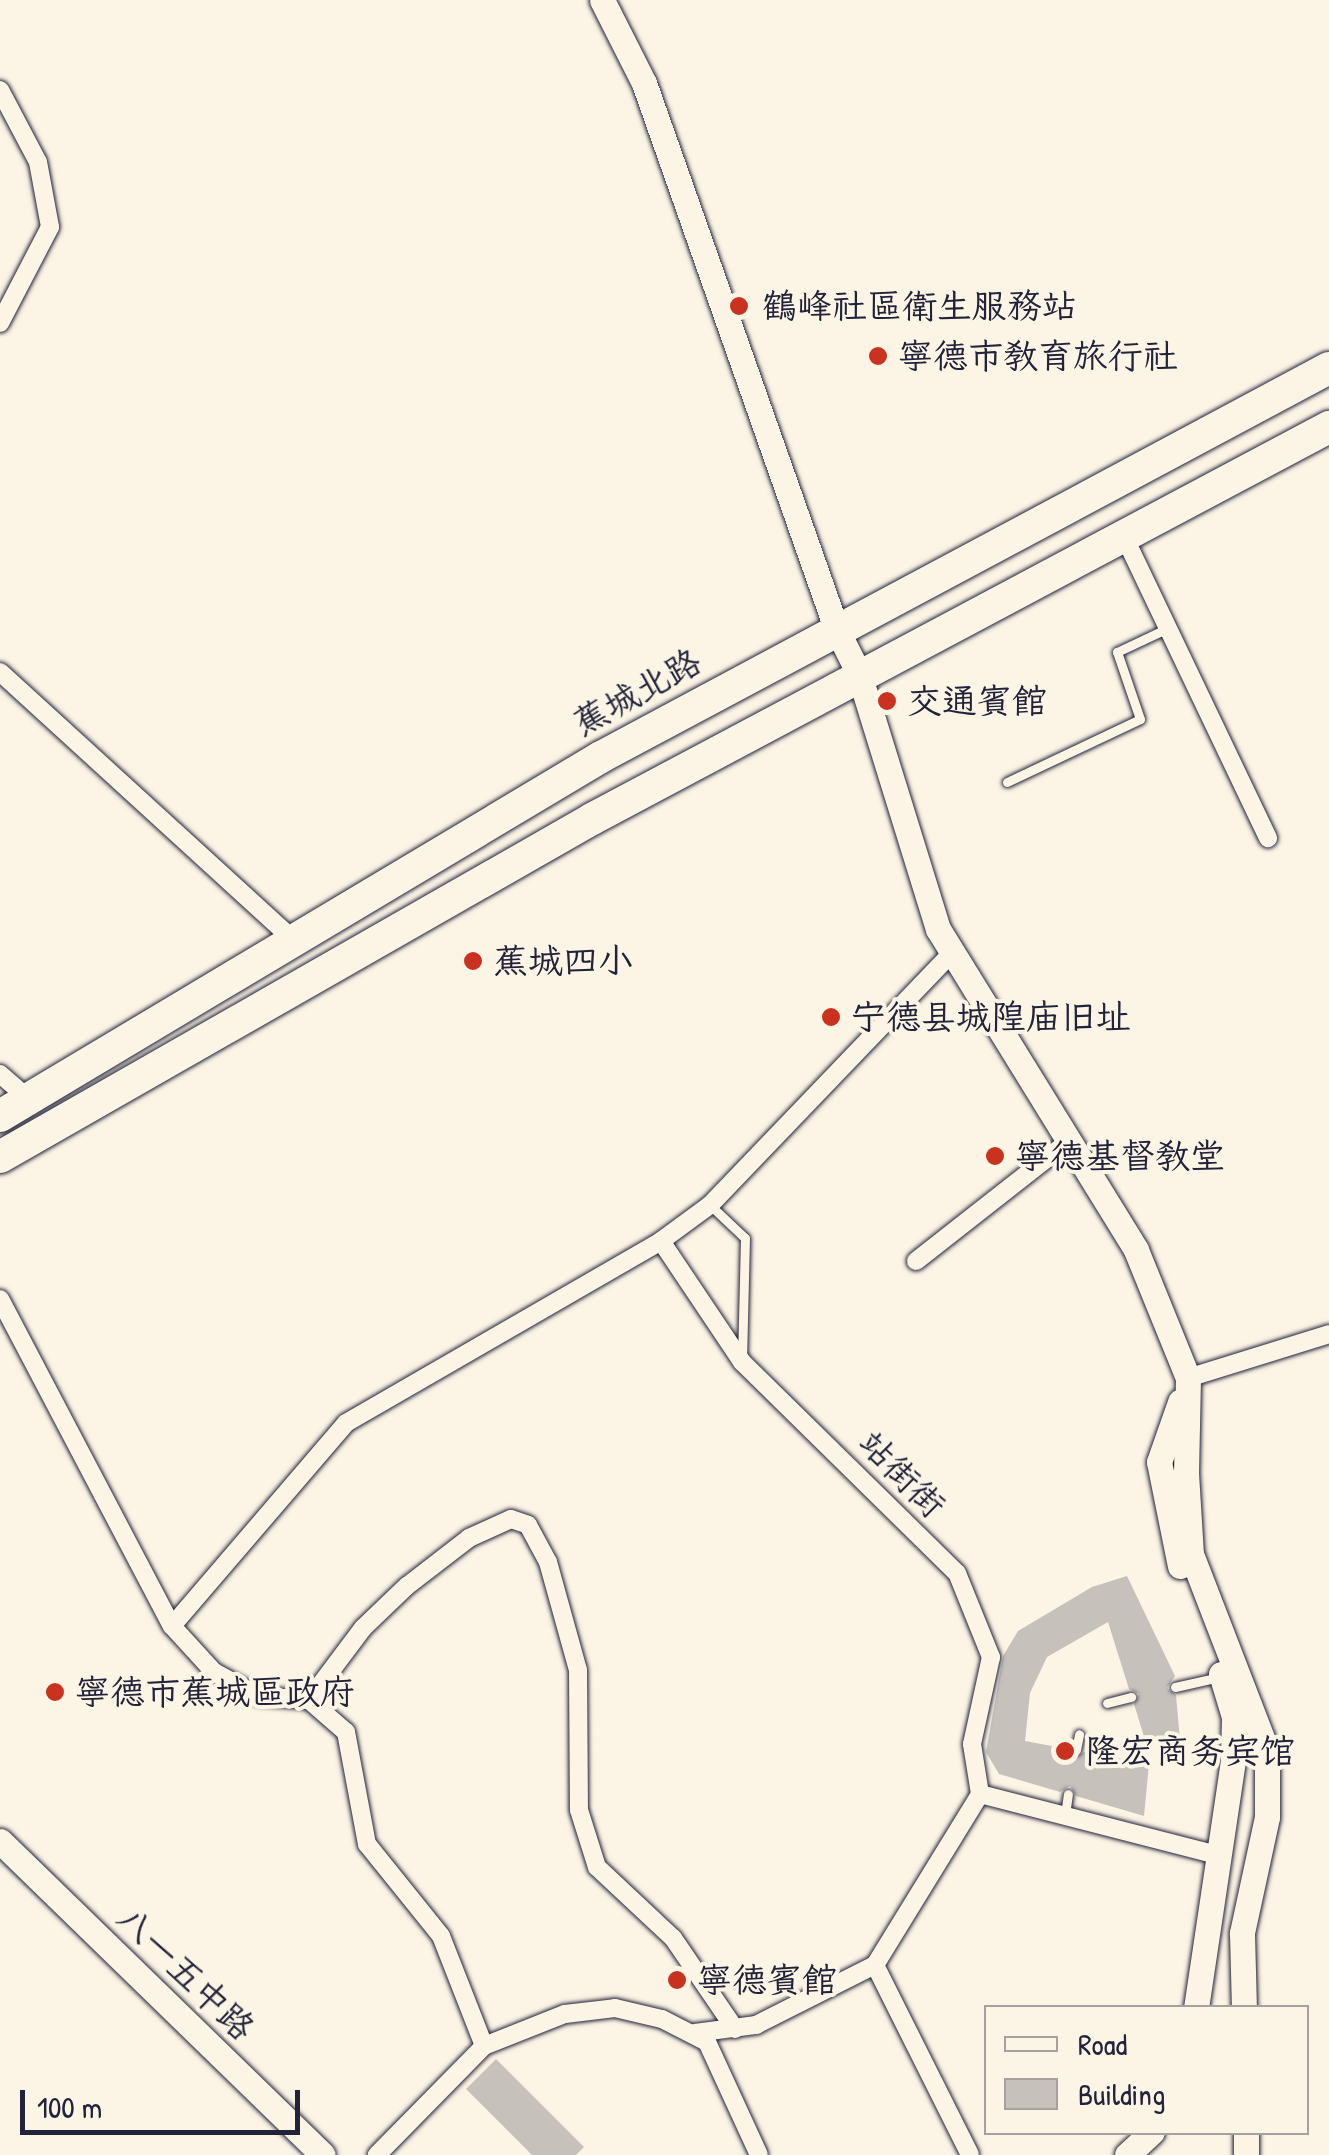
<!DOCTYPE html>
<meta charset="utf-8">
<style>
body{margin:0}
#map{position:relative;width:1329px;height:2155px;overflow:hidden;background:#fcf5e5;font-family:"Patrick Hand","LXGW WenKai TC",sans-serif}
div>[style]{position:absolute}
.building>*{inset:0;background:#c6c1bb}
.roads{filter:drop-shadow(0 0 2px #22223b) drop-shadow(0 0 2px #22223b)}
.lane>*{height:9px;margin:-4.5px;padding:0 4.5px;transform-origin:4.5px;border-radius:4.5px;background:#fcf5e5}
.street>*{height:18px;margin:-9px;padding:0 9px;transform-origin:9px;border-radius:9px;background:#fcf5e5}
.secondary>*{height:25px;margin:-12.5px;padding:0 12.5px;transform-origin:12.5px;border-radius:12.5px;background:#fcf5e5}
.highway>*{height:32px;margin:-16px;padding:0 16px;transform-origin:16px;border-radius:16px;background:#fcf5e5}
.dots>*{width:28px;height:28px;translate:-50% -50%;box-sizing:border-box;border:5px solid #fcf5e5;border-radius:50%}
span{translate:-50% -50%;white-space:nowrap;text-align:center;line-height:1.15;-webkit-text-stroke:8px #fcf5e5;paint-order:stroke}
.poi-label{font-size:35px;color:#22223b}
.left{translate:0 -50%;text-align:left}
.street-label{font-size:35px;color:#22223b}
.legend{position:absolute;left:984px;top:2005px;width:325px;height:130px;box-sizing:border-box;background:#fcf5e5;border:2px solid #a5a1a1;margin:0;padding:12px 18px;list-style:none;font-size:30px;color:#22223b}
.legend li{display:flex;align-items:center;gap:20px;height:50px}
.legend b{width:50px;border:2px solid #a5a1a1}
.scale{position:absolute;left:20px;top:2090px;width:280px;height:45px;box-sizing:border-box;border:5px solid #22223b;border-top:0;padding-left:12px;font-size:30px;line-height:35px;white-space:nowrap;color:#22223b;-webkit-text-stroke:8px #fcf5e5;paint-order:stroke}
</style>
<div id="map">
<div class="building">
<i style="clip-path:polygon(1127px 1576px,1175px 1676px,1167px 1688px,1176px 1695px,1180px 1740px,1146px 1743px,1134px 1704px,1139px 1694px,1129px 1689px,1108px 1622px,1047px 1657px,1030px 1693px,1025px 1741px,1068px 1749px,1075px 1758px,1084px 1752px,1149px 1764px,1144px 1816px,1076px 1796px,1070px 1786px,1060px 1792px,999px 1774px,986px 1752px,1003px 1656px,1018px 1631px,1092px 1587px)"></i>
<i style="clip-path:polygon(496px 2059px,584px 2147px,576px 2155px,532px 2155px,466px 2089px)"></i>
</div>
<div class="roads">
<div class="lane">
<i style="left:1007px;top:782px;width:147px;rotate:-25.3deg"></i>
<i style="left:1140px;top:719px;width:71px;rotate:-108.9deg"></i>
<i style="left:1117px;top:652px;width:56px;rotate:-25.2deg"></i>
<i style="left:710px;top:1205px;width:48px;rotate:43.3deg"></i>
<i style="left:745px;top:1238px;width:119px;rotate:91.4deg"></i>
<i style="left:1175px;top:1687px;width:45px;rotate:-12.8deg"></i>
<i style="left:1107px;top:1703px;width:25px;rotate:-14deg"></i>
<i style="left:1076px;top:1750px;width:16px;rotate:-79deg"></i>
<i style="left:1065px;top:1815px;width:21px;rotate:-82deg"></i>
</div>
<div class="street">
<i style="left:0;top:90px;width:81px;rotate:62.2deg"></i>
<i style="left:38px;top:162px;width:66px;rotate:79.5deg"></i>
<i style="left:50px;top:227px;width:108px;rotate:117.5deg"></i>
<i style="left:1123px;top:534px;width:337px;rotate:64.5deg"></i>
<i style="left:0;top:672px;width:397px;rotate:42.4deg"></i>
<i style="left:0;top:1074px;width:37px;rotate:41deg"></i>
<i style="left:661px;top:1241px;width:146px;rotate:56.2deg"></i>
<i style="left:742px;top:1362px;width:301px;rotate:44.5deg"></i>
<i style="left:957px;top:1573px;width:91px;rotate:68deg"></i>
<i style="left:991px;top:1657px;width:89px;rotate:102.3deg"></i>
<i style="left:972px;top:1744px;width:51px;rotate:80.9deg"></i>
<i style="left:916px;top:1261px;width:193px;rotate:-38.1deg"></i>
<i style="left:0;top:1299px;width:369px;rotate:62.3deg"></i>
<i style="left:172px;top:1626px;width:62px;rotate:47.6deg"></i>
<i style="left:214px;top:1672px;width:50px;rotate:28.6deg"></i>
<i style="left:258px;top:1696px;width:51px;rotate:4.5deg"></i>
<i style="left:309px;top:1700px;width:49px;rotate:40.9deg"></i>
<i style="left:346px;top:1732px;width:114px;rotate:79.4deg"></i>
<i style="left:367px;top:1844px;width:118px;rotate:51.2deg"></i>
<i style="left:441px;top:1936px;width:118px;rotate:68.6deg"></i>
<i style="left:484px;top:2046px;width:153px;rotate:134.5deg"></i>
<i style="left:1188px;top:1378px;width:148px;rotate:-17.3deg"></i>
<i style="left:172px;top:1626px;width:267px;rotate:-49.4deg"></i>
<i style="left:346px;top:1423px;width:364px;rotate:-30deg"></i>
<i style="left:661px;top:1241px;width:61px;rotate:-36.3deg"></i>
<i style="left:710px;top:1205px;width:351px;rotate:-46.2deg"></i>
<i style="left:309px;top:1700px;width:90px;rotate:-53.1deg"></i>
<i style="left:363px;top:1628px;width:61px;rotate:-43.7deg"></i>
<i style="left:407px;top:1586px;width:78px;rotate:-37.7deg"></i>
<i style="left:469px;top:1538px;width:46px;rotate:-24.3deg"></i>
<i style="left:511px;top:1519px;width:18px;rotate:19deg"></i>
<i style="left:528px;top:1525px;width:42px;rotate:61.6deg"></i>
<i style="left:548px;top:1562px;width:112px;rotate:74.5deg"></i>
<i style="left:578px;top:1670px;width:140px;rotate:89.6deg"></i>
<i style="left:579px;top:1810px;width:60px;rotate:72.5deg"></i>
<i style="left:597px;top:1867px;width:104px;rotate:43.1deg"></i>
<i style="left:673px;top:1938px;width:110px;rotate:55.7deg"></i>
<i style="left:875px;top:1965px;width:201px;rotate:-58.4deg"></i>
<i style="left:980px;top:1794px;width:245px;rotate:14.4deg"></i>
<i style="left:695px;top:2033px;width:62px;rotate:-7.5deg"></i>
<i style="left:756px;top:2025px;width:133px;rotate:-26.8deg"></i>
<i style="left:875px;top:1965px;width:212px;rotate:63.4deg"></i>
<i style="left:484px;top:2046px;width:87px;rotate:-21.6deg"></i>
<i style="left:565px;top:2014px;width:50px;rotate:-6.8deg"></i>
<i style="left:615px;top:2008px;width:48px;rotate:13.2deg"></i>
<i style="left:662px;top:2019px;width:51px;rotate:27.1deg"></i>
<i style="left:707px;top:2042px;width:124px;rotate:65.3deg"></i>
</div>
<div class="secondary">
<i style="left:602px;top:0;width:93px;rotate:63.2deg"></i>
<i style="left:644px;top:83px;width:578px;rotate:70.59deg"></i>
<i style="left:836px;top:628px;width:51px;rotate:63.4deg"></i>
<i style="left:859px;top:674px;width:267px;rotate:72.8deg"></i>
<i style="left:938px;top:929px;width:377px;rotate:58.3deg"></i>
<i style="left:1136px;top:1250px;width:138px;rotate:67.9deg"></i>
<i style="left:1188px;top:1378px;width:95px;rotate:91.2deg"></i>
<i style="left:1186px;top:1473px;width:81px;rotate:86.5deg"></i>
<i style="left:1191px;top:1554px;width:211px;rotate:68.9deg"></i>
<i style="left:1267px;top:1751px;width:66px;rotate:90deg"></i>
<i style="left:1267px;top:1817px;width:119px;rotate:102.2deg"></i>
<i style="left:1242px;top:1933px;width:75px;rotate:88.5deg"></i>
<i style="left:1180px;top:1566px;width:106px;rotate:-101.4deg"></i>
<i style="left:1159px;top:1462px;width:64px;rotate:-70.7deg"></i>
<i style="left:0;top:1841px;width:450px;rotate:44.2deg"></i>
<i style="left:1196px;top:2008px;width:252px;rotate:-81.5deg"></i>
<i style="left:1233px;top:1759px;width:42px;rotate:-88.6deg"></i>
<i style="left:1234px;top:1717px;width:45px;rotate:-106.8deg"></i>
<i style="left:1246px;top:2132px;width:23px;rotate:90deg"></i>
<i style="left:1127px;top:2155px;width:34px;rotate:-43deg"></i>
</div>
<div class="highway">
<i style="left:0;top:1116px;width:700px;rotate:-30.85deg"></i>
<i style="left:601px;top:757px;width:825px;rotate:-28.12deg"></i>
<i style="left:0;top:1157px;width:682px;rotate:-29.72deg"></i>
<i style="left:592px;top:819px;width:835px;rotate:-28.01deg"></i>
</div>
</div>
<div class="dots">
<i style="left:739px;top:306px;background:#c8321e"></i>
<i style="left:878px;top:356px;background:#c8321e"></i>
<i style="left:887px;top:701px;background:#c8321e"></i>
<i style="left:473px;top:961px;background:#c8321e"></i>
<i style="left:831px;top:1017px;background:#c8321e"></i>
<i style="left:995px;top:1156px;background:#c8321e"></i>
<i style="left:55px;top:1692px;background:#c8321e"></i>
<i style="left:1065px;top:1751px;background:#c8321e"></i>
<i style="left:677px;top:1980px;background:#c8321e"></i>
</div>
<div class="poi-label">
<span class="left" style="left:762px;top:306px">鶴峰社區衛生服務站</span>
<span class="left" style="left:898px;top:356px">寧德市教育旅行社</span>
<span class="left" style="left:907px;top:701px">交通賓館</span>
<span class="left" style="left:493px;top:961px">蕉城四小</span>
<span class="left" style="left:851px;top:1017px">宁德县城隍庙旧址</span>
<span class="left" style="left:1015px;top:1156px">寧德基督教堂</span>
<span class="left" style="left:75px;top:1692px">寧德市蕉城區政府</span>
<span class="left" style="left:1085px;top:1751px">隆宏商务宾馆</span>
<span class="left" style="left:697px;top:1980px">寧德賓館</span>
</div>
<div class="street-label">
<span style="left:637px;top:692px;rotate:-29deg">蕉城北路</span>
<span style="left:902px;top:1474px;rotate:45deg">站街街</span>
<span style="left:186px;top:1973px;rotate:44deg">八一五中路</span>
</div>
<ul class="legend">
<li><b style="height:12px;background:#fcf5e5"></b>Road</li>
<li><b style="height:28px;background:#c6c1bb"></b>Building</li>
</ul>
<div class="scale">100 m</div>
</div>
